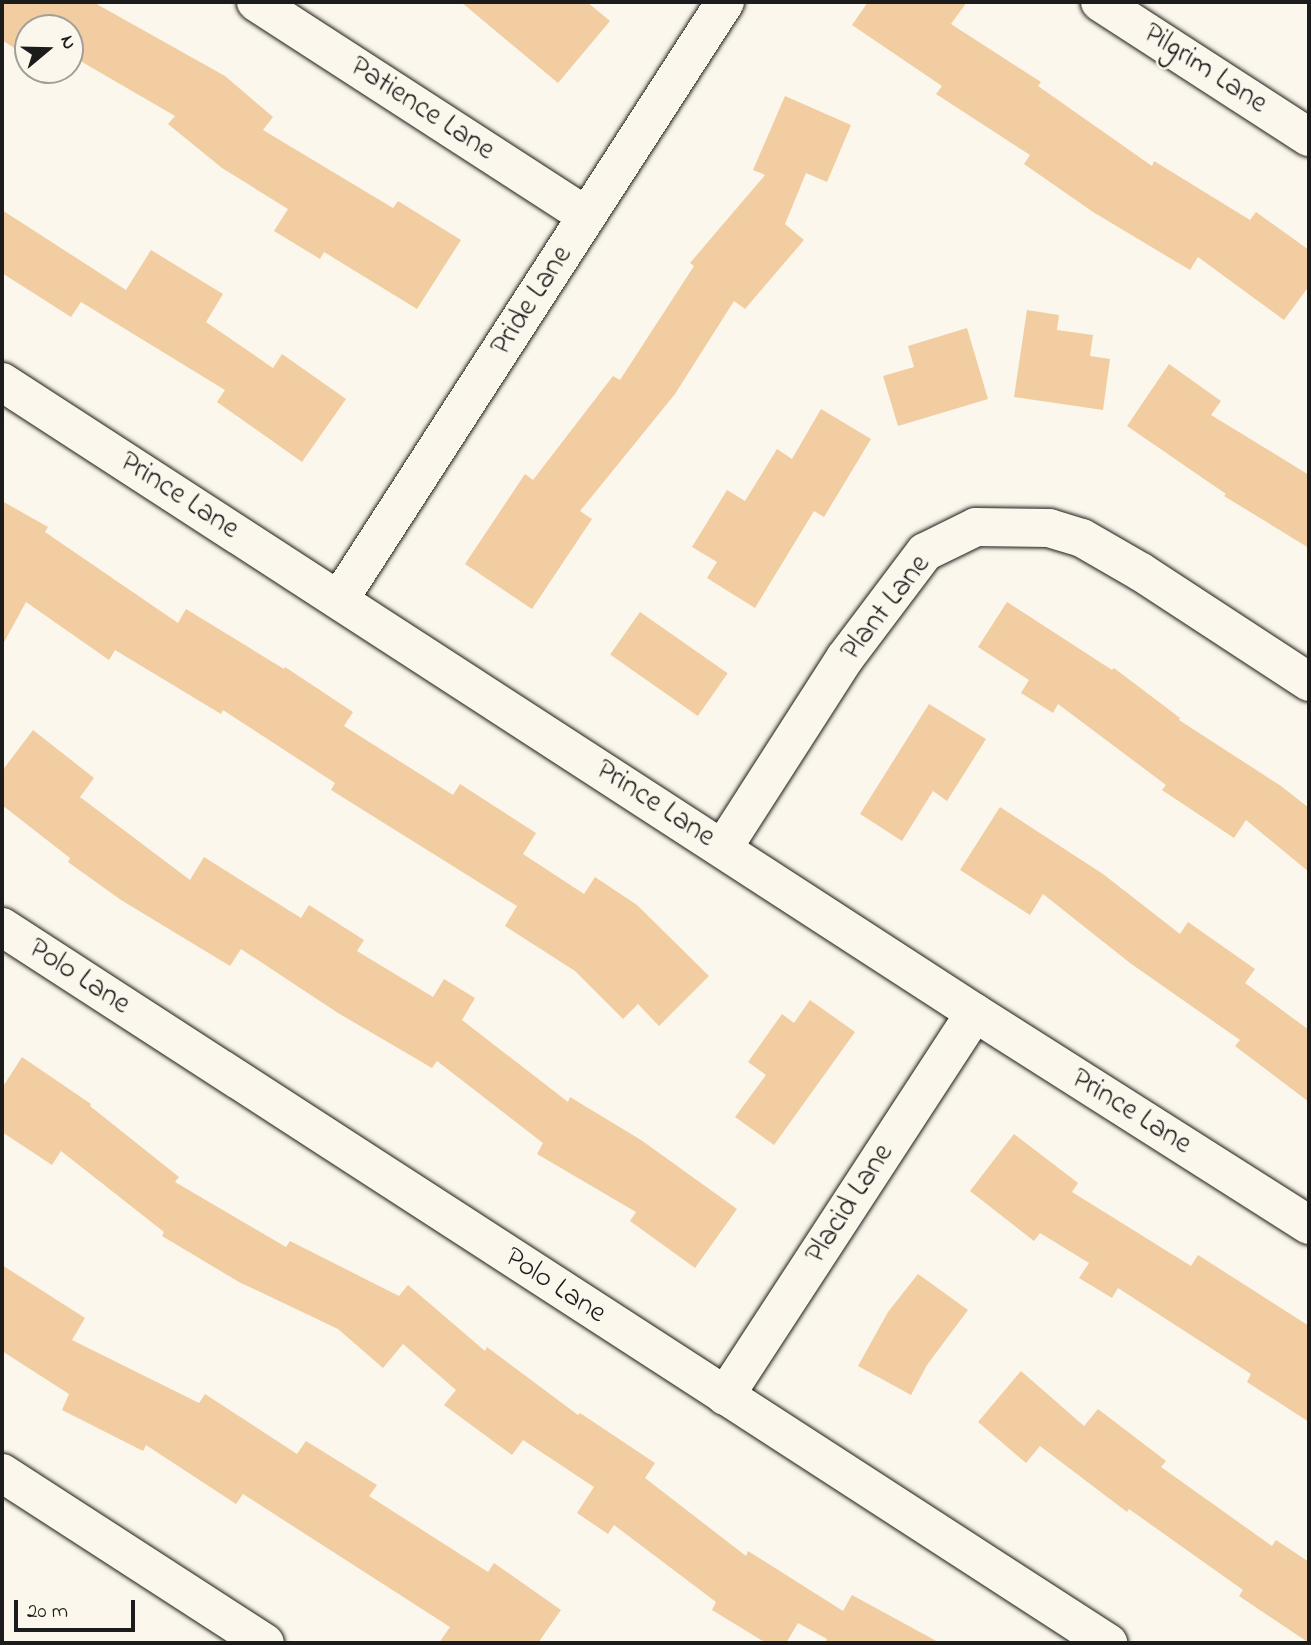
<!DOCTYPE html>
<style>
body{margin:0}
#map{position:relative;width:1311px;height:1645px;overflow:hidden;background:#fbf7ec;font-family:"Indie Flower",sans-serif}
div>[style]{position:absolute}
.building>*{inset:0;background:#f1cda1;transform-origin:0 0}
.roads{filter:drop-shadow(0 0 2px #1c1c1c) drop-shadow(0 0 2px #1c1c1c)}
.minor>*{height:38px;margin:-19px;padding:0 19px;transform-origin:19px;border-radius:19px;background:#fbf7ec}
span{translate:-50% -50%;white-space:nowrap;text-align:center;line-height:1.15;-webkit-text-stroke:5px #fbf7ec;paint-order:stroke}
.street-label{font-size:30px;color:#1c1c1c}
.frame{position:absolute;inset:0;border:4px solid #1c1c1c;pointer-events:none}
.north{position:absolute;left:14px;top:14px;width:70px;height:70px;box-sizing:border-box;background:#fbf7ec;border:2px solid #a29f99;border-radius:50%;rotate:71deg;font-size:19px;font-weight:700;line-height:28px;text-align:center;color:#1c1c1c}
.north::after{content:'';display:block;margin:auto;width:24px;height:32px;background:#1c1c1c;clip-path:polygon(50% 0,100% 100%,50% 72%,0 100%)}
.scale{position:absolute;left:14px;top:1600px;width:121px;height:32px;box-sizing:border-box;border:4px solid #1c1c1c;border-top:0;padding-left:9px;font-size:21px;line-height:24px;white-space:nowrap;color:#1c1c1c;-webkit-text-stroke:5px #fbf7ec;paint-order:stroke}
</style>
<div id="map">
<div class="building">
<i style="clip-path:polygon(2px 2px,93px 2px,225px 76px,273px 117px,263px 130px,393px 208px,398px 201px,461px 240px,417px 309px,324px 252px,320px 259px,274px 231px,288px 209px,222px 168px,168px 124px,175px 116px,70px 55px,70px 28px,28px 28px,28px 57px,2px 40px)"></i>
<i style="clip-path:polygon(461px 2px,587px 2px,610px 21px,558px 83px)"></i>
<i style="clip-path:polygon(868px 2px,967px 2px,951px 24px,1041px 82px,1038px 86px,1152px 166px,1154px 161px,1250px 220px,1256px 212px,1309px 250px,1309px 286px,1284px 320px,1198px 257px,1190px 270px,1093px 212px,1024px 164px,1030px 155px,936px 94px,942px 86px,852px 25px)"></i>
<i style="clip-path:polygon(785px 96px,851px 125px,827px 182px,806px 173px,785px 224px,804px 240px,745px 309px,734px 301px,675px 394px,580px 511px,592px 519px,532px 609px,465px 564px,525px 474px,533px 480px,613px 376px,620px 380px,694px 266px,690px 263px,765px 175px,753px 170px)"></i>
<i style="clip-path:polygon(2px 210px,126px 290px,151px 250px,223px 294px,206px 322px,273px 368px,282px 354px,346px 399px,302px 462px,217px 402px,225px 390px,81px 302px,71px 317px,2px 273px)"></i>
<i style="clip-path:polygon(1027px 310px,1059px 315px,1057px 330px,1093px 335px,1090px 356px,1110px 359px,1103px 410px,1014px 397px)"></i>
<i style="clip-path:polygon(967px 328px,988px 399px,898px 426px,883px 376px,914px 367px,908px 346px)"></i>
<i style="clip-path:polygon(1169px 364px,1221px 401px,1211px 415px,1309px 475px,1309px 548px,1224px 496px,1226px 494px,1127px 426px)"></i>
<i style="clip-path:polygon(821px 409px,871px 439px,824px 517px,814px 511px,755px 608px,707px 578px,717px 562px,692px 547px,727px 490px,745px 501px,777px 449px,792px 459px)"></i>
<i style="clip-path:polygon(2px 501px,48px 527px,45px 532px,178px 623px,186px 609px,284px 669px,285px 667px,353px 712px,344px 726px,453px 795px,460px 784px,536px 833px,523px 854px,584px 894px,595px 877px,637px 905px,709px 976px,659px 1026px,638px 1004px,623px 1019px,575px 971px,505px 926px,517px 906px,331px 790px,335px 783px,223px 710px,221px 714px,115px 650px,109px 660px,26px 602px,2px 646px)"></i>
<i style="clip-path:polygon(1007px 602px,1112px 670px,1114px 668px,1180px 718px,1179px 720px,1281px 786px,1309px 808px,1309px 872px,1246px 820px,1234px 838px,1162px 790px,1166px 785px,1058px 704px,1053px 713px,1021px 693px,1029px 680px,978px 647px)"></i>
<i style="left:640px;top:612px;width:107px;height:52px;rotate:35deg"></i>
<i style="clip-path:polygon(929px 704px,986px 739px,947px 801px,933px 791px,902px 841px,860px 814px)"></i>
<i style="clip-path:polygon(33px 730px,94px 778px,80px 797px,190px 880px,204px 857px,301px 918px,309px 905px,364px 940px,357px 951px,433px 997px,444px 979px,475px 998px,462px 1020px,568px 1102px,570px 1097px,641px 1140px,737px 1209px,695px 1268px,630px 1221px,636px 1212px,537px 1154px,543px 1143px,437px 1061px,432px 1068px,338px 1013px,241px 949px,230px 966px,121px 900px,68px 862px,70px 858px,2px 805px,2px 771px)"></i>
<i style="clip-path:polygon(1000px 807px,1103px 874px,1180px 934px,1188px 922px,1255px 969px,1245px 983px,1309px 1030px,1309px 1102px,1235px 1046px,1240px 1040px,1130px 963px,1043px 894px,1030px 915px,960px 870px)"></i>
<i style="clip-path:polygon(810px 1000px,855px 1032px,774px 1145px,735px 1117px,766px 1075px,748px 1062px,782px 1014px,794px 1023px)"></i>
<i style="clip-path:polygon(22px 1057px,91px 1104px,90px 1106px,179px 1177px,175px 1182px,286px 1247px,290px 1241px,399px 1296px,408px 1285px,485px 1351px,487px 1347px,578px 1415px,580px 1413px,655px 1463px,645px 1478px,746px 1556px,748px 1551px,843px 1611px,852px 1595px,940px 1643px,825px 1643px,827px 1639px,798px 1623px,786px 1643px,766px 1643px,712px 1610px,716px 1602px,614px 1525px,608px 1534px,577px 1513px,594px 1487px,523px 1440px,512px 1455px,444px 1405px,456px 1390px,403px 1344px,383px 1368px,338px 1329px,239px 1282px,162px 1236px,164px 1232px,61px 1151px,52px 1165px,2px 1132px,2px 1088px)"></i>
<i style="clip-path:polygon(1014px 1134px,1078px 1183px,1072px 1192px,1191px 1266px,1198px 1255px,1309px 1326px,1309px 1422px,1247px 1382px,1251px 1374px,1118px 1288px,1112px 1298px,1079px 1278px,1089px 1263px,1040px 1233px,1034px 1241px,970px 1191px)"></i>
<i style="clip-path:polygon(2px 1265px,85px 1318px,72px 1340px,199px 1403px,205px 1394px,297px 1454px,306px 1441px,377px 1485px,369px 1496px,488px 1572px,494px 1563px,561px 1610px,538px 1643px,439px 1643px,450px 1627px,243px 1494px,236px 1504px,146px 1445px,143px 1451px,62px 1410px,69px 1394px,2px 1351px)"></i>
<i style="clip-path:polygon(918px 1274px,968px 1310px,927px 1365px,911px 1395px,858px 1366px,888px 1312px)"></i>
<i style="clip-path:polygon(1021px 1371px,1084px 1426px,1098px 1409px,1166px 1461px,1161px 1467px,1272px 1546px,1276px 1540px,1309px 1562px,1309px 1643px,1239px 1596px,1243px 1590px,1129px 1509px,1127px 1512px,1040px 1446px,1026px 1463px,978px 1422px)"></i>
</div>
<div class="roads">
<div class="minor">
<i style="left:256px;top:2px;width:394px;rotate:32.9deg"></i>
<i style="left:1100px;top:2px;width:249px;rotate:32.9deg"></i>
<i style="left:2px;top:382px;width:1160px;rotate:32.96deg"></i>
<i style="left:975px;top:1013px;width:396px;rotate:32.4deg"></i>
<i style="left:339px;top:600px;width:712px;rotate:-57.16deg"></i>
<i style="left:723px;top:848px;width:226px;rotate:-57.3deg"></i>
<i style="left:845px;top:658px;width:133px;rotate:-53deg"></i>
<i style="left:925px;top:552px;width:57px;rotate:-26.1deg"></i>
<i style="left:976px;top:527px;width:73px;rotate:0.8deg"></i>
<i style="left:1049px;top:528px;width:34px;rotate:17deg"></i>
<i style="left:1082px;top:538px;width:68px;rotate:30deg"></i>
<i style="left:1141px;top:572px;width:201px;rotate:33.2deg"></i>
<i style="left:2px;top:927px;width:1318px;rotate:32.92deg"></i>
<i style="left:725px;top:1396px;width:457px;rotate:-56.9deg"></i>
<i style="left:2px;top:1473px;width:313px;rotate:32.9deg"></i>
</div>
</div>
<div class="street-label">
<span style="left:1205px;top:69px;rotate:33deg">Pilgrim Lane</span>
<span style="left:422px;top:109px;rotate:33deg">Patience Lane</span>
<span style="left:532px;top:301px;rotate:-57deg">Pride Lane</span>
<span style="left:179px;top:496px;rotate:33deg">Prince Lane</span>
<span style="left:886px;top:608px;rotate:-52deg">Plant Lane</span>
<span style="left:655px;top:804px;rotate:33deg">Prince Lane</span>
<span style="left:79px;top:977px;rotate:33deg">Polo Lane</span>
<span style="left:1131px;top:1112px;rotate:32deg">Prince Lane</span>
<span style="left:850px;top:1204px;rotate:-57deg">Placid Lane</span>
<span style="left:555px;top:1286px;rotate:33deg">Polo Lane</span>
</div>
<div class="frame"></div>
<div class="north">N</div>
<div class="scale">20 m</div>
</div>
